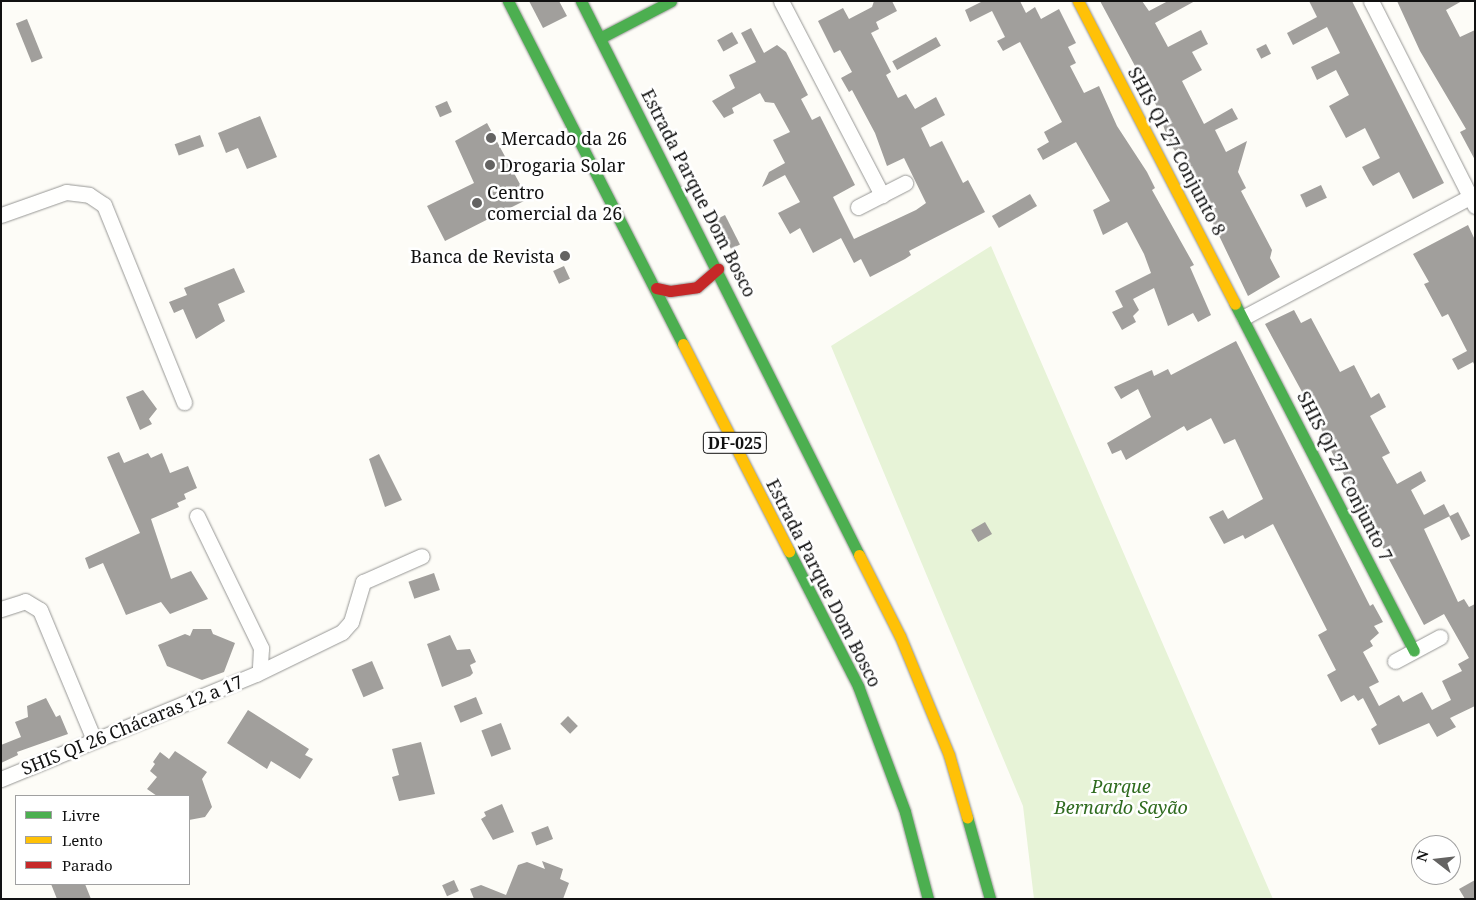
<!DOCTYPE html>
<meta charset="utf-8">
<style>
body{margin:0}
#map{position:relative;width:1476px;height:900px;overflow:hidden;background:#fdfcf7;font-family:"Noto Serif",serif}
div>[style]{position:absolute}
.green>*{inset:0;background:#e7f3d7}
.building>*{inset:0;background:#a19f9c;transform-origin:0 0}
.roads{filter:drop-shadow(0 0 1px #979795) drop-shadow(0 0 1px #979795)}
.street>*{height:15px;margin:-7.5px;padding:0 7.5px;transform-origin:7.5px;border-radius:7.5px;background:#fffffe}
.fast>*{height:11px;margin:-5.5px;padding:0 5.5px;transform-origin:5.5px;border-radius:5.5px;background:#4caf50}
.slow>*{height:11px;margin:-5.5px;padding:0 5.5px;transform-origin:5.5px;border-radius:5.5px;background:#ffc107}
.jam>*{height:11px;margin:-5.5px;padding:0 5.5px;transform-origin:5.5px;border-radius:5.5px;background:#c62828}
.dots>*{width:14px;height:14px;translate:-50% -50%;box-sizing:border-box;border:2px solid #fff;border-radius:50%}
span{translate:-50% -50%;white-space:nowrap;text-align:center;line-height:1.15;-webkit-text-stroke:5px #fff;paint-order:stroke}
.shield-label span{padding:1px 4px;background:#fff;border:1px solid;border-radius:4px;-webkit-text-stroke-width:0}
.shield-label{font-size:16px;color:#111;font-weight:700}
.poi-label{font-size:18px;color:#111}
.left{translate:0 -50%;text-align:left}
.right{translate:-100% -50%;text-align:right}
.street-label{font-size:18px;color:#111}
.park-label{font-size:18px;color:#2f6b1f;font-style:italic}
.frame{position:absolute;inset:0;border:2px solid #111;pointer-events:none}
.legend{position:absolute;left:15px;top:795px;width:175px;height:90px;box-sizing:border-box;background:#fff;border:1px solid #a0a0a0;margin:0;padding:6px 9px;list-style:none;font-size:15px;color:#111}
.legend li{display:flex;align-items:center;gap:10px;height:25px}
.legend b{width:25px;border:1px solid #a0a0a0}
.north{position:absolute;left:1411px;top:835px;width:50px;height:50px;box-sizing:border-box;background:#fff;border:1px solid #a0a0a0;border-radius:50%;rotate:286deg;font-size:14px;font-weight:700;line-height:20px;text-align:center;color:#111}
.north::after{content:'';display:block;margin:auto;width:18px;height:22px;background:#646362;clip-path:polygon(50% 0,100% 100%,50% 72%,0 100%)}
</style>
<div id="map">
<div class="green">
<i style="clip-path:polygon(991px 246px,1273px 899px,1034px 899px,1023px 806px,831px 346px)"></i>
</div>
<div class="building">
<i style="clip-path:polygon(529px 1px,559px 1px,567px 16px,543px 28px)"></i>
<i style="clip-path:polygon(874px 1px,892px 1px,897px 11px,876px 22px,879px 29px,871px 33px,891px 72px,886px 75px,898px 98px,906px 94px,915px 109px,936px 97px,945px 115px,921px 128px,930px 147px,942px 141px,963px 183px,968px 180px,985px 212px,909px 251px,911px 255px,905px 259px,870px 277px,861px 259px,854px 263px,841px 238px,813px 253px,800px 228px,790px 234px,778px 213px,800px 202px,785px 175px,762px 187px,769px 172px,785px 163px,773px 140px,790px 132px,774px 103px,765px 102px,760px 93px,732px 108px,734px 113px,724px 118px,712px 101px,735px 88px,729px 75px,756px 62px,741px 33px,751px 28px,764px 53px,777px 45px,786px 52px,808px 95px,801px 99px,812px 120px,820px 116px,849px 173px,855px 185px,833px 197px,854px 239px,916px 210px,926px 203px,904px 158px,887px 166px,875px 133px,852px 90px,849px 92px,841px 78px,852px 72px,840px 50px,834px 53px,818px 21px,843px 8px,849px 19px,872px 7px)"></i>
<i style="clip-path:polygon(983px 1px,1020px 1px,1026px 13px,1035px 7px,1041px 19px,1059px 9px,1076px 43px,1068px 47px,1076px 63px,1070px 66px,1084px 93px,1099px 86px,1117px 126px,1147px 172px,1155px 188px,1152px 190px,1194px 265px,1190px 267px,1211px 315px,1198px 322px,1193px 313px,1168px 326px,1154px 288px,1133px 299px,1139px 310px,1133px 316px,1136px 322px,1122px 330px,1112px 312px,1123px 307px,1115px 291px,1151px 273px,1144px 254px,1127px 222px,1103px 235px,1093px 210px,1110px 201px,1076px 142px,1043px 160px,1037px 149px,1049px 142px,1044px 132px,1062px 122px,1020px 42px,1003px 51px,997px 41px,1005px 37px,992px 11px,970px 22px,965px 10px)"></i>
<i style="clip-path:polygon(1100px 1px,1142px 1px,1149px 11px,1168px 1px,1195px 1px,1155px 23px,1168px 47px,1201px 30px,1208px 44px,1192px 52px,1202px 70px,1182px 81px,1204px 124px,1232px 108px,1238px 119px,1215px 130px,1226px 152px,1247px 141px,1238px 172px,1246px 188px,1241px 191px,1272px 250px,1270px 258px,1280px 277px,1248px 296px,1211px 219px,1214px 217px,1199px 183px,1179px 148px,1175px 151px,1169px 142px,1156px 105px)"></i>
<i style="clip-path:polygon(1309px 1px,1352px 1px,1444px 183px,1413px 199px,1399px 172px,1373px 186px,1369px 180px,1362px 167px,1380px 158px,1365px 128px,1346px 138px,1329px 106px,1349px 95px,1336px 70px,1317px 80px,1311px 67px,1340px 53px,1327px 27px,1293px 45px,1287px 33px,1317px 17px)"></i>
<i style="clip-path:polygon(1397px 1px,1462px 1px,1446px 10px,1460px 37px,1475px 30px,1475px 160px,1460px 132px,1466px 129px,1420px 51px)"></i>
<i style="left:27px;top:19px;width:42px;height:12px;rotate:68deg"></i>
<i style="left:732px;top:32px;width:13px;height:17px;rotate:61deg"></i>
<i style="left:936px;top:37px;width:10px;height:50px;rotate:61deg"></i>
<i style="left:1266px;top:44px;width:11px;height:11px;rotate:63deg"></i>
<i style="left:447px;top:101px;width:12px;height:13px;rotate:66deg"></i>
<i style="clip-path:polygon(260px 116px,277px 157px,247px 169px,238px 148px,226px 153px,218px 133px)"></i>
<i style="clip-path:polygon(487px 123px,528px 199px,445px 241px,427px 206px,474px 183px,455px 141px)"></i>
<i style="left:200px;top:135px;width:12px;height:27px;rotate:70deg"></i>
<i style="left:1321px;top:185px;width:14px;height:23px;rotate:65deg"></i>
<i style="left:1030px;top:194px;width:14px;height:44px;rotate:60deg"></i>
<i style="left:725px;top:215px;width:33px;height:10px;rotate:63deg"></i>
<i style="clip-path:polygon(1468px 225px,1475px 240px,1475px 366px,1473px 362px,1458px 370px,1452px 359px,1467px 351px,1448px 314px,1442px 317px,1424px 284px,1429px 282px,1413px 254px)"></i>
<i style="left:564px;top:266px;width:14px;height:12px;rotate:65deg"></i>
<i style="clip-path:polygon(234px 268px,245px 292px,218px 304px,225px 321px,196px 339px,183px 309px,174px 313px,169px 302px,187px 295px,184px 288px)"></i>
<i style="clip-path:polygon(1294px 310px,1301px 323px,1311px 318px,1340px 372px,1354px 365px,1371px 398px,1379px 393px,1386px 407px,1370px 416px,1390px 453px,1382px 457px,1397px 484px,1421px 471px,1426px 481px,1411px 490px,1424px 515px,1444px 504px,1450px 516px,1424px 529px,1458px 602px,1464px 599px,1469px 607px,1475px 604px,1475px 706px,1450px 718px,1456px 727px,1437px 737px,1429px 723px,1379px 745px,1371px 729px,1377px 725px,1363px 698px,1358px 701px,1354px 695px,1341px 702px,1327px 675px,1336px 670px,1318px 635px,1327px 630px,1273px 524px,1245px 539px,1243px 535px,1224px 544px,1209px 517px,1223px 510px,1228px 519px,1263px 499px,1235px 439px,1224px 444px,1211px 418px,1187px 431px,1184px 426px,1126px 460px,1121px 450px,1112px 454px,1107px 443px,1151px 417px,1138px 389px,1121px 399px,1114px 387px,1152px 370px,1154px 376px,1168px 369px,1171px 375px,1236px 341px,1370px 606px,1373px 604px,1383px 622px,1374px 626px,1379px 633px,1370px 641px,1373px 646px,1363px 652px,1379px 682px,1369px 687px,1379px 706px,1399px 695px,1403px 702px,1422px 692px,1432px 710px,1451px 700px,1442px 681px,1462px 671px,1458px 664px,1469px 658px,1444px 614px,1424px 625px,1327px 443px,1320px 426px,1328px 423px,1314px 397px,1307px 401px,1265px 324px)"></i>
<i style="clip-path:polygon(143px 390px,157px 409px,149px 419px,152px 424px,140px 430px,126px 397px)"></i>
<i style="clip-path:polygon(119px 452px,124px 463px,148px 453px,151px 458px,162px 453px,170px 473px,188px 466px,197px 488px,184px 494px,186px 499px,177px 503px,179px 507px,151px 519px,171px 579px,191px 571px,208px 599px,170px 614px,161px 602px,126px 615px,103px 563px,89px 569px,85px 558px,140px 533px,107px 457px)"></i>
<i style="clip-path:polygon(379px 454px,402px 500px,385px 507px,369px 459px)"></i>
<i style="left:1458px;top:512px;width:27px;height:10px;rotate:63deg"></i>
<i style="left:985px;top:522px;width:14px;height:16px;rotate:60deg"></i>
<i style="left:434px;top:573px;width:18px;height:27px;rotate:71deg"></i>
<i style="clip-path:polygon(193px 629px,211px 629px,213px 634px,235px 643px,224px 672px,202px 680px,167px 666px,158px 645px,185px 634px,190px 636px)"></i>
<i style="clip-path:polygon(450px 635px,457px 650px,470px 649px,476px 662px,470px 665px,473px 673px,470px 676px,442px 687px,427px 644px)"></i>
<i style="left:372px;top:661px;width:30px;height:22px;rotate:67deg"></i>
<i style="left:476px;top:697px;width:18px;height:24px;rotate:68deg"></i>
<i style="clip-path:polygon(46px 698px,56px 717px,60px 715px,68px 734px,17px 752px,18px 755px,1px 763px,1px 745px,21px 737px,15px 722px,28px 717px,27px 706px)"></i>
<i style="clip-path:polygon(248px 710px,309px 749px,305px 755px,313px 759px,300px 779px,271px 761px,267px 769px,227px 743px)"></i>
<i style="left:568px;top:716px;width:14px;height:11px;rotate:45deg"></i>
<i style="left:501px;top:723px;width:28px;height:21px;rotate:69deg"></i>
<i style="clip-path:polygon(421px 742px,435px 794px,399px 801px,392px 777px,399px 775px,392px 749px)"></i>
<i style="clip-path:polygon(175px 751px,207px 772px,202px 779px,212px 807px,205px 817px,189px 820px,189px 796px,157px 796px,147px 789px,157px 777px,150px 771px,155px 764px,153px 762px,160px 752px,169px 759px)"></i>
<i style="clip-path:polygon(502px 804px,514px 832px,493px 840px,481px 819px,486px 816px,484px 812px)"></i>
<i style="left:548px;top:826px;width:14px;height:18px;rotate:69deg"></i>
<i style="clip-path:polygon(542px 861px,563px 869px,560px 879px,569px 883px,563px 899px,474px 899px,470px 889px,481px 885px,506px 895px,518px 865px,527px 862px,545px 869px)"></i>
<i style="left:454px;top:880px;width:12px;height:13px;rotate:66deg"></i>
<i style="clip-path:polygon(1475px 880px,1475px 899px,1465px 899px,1459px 889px)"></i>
<i style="clip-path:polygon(51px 884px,85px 884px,91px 899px,57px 899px)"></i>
</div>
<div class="roads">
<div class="street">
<i style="left:781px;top:1px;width:219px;rotate:62.5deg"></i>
<i style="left:1371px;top:1px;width:230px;rotate:63.1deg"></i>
<i style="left:858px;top:207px;width:53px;rotate:-27.1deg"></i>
<i style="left:1px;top:215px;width:69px;rotate:-19.5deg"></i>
<i style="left:66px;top:192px;width:23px;rotate:7deg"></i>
<i style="left:89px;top:195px;width:18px;rotate:34deg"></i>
<i style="left:104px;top:205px;width:213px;rotate:67.9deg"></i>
<i style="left:1244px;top:317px;width:262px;rotate:-28deg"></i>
<i style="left:197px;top:516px;width:147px;rotate:64.1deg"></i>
<i style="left:261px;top:648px;width:21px;rotate:93deg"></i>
<i style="left:1px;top:609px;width:25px;rotate:-18deg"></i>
<i style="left:25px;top:601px;width:17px;rotate:31deg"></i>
<i style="left:40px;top:610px;width:141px;rotate:67.4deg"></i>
<i style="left:1395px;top:661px;width:51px;rotate:-28.1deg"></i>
<i style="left:1px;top:779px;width:276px;rotate:-22.4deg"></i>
<i style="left:256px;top:674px;width:96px;rotate:-26deg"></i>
<i style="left:342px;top:632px;width:13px;rotate:-48deg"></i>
<i style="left:351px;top:622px;width:42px;rotate:-73.3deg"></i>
<i style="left:363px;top:582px;width:64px;rotate:-23.8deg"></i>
</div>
<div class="fast">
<i style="left:508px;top:1px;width:385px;rotate:63deg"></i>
<i style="left:581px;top:1px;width:620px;rotate:63.35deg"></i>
<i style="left:600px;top:38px;width:80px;rotate:-27.5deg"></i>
<i style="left:1235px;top:304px;width:390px;rotate:62.7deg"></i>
<i style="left:789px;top:551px;width:152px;rotate:62.9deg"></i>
<i style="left:858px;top:686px;width:134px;rotate:69.5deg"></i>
<i style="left:905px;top:812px;width:90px;rotate:75.2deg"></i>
<i style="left:967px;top:817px;width:85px;rotate:74.3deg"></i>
</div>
<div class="slow">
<i style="left:1078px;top:1px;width:341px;rotate:62.6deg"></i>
<i style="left:683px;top:344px;width:233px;rotate:62.9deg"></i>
<i style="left:859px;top:555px;width:91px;rotate:63.2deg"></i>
<i style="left:900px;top:636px;width:129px;rotate:67.6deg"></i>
<i style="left:949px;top:755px;width:65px;rotate:73.8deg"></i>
</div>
<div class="jam">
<i style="left:656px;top:288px;width:14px;rotate:12deg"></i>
<i style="left:670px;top:291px;width:27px;rotate:-8deg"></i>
<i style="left:697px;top:287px;width:28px;rotate:-41deg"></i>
</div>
</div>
<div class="dots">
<i style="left:491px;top:138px;background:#646362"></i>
<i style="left:490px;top:165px;background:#646362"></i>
<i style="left:477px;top:203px;background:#646362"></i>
<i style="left:565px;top:256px;background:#646362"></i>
</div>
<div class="shield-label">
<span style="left:735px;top:443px">DF-025</span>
</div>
<div class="poi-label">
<span class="left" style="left:501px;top:138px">Mercado da 26</span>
<span class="left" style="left:500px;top:165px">Drogaria Solar</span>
<span class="left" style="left:487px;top:203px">Centro<br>comercial da 26</span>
<span class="right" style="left:555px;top:256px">Banca de Revista</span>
</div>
<div class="street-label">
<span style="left:1177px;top:151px;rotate:62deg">SHIS QI 27 Conjunto 8</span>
<span style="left:699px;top:193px;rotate:63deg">Estrada Parque Dom Bosco</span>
<span style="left:1345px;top:476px;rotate:63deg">SHIS QI 27 Conjunto 7</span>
<span style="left:824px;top:583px;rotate:63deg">Estrada Parque Dom Bosco</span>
<span style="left:132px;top:725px;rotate:-22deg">SHIS QI 26 Chácaras 12 a 17</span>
</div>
<div class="park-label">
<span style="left:1121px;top:797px">Parque<br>Bernardo Sayão</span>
</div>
<div class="frame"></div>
<ul class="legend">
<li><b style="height:6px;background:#4caf50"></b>Livre</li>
<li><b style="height:6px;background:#ffc107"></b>Lento</li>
<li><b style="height:6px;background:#c62828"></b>Parado</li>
</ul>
<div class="north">N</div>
</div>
